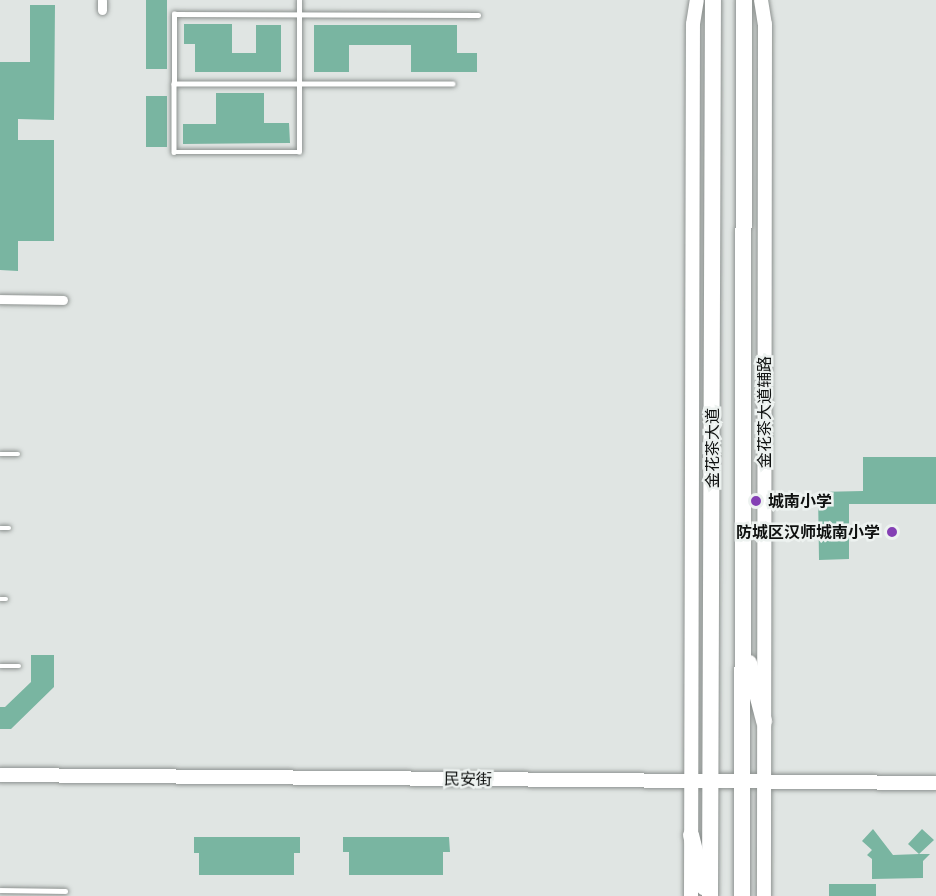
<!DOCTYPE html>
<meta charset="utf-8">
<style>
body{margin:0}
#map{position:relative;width:936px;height:896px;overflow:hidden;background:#e0e5e3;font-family:"Titillium Web","Noto Sans SC",sans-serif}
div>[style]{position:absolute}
.building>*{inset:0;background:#79b5a1;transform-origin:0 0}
.roads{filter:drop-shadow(0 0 2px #8c918f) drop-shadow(0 0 2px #8c918f)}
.lane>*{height:4.5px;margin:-2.25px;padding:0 2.25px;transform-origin:2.25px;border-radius:2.25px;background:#fff}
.street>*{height:9px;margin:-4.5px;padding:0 4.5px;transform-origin:4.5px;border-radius:4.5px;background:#fff}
.secondary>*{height:14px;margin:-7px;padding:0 7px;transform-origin:7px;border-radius:7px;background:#fff}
.highway>*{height:16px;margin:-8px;padding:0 8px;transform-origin:8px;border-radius:8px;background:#fff}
.dots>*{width:16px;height:16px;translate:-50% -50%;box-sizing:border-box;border:3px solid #edf2f0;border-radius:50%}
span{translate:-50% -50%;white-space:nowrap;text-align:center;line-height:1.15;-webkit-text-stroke:5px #edf2f0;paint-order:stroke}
.street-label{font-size:16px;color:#0f1110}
.poi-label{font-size:16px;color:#0f1110;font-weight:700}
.left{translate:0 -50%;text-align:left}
.right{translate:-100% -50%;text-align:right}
</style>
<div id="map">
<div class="building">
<i style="left:146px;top:0;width:21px;height:69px"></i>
<i style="clip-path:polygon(30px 5px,55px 5px,54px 120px,18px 119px,18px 140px,54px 140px,54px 241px,18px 241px,18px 271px,0 270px,0 62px,30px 62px)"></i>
<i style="clip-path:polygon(184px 24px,232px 24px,232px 53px,256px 53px,256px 25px,281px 25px,281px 72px,195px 72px,195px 44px,184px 44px)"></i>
<i style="clip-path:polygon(314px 25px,457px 25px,457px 53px,477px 53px,477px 72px,411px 72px,411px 45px,349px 45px,349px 72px,314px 72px)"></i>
<i style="clip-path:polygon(216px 93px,264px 93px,264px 123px,289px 123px,290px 143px,183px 144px,183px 124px,216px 124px)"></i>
<i style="left:146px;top:96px;width:21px;height:51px"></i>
<i style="clip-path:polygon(863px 457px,936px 457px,936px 504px,849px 504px,849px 559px,819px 560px,818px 492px,863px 491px)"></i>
<i style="clip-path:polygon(31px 655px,54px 655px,54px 687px,11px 729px,0 729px,0 707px,5px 707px,31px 682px)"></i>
<i style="clip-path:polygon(873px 829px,893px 855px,919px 854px,908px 844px,922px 829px,934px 840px,919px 854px,930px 854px,923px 861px,923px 878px,872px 879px,872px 859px,867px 855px,872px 850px,862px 841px)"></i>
<i style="clip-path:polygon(194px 837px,300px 837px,300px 853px,294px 853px,294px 875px,199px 875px,199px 853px,194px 853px)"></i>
<i style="clip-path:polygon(343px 837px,449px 837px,450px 852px,443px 852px,443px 875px,349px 875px,349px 852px,343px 852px)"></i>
<i style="left:829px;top:884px;width:47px;height:12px"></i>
</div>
<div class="roads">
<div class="lane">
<i style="left:174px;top:84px;width:68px;rotate:90deg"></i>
<i style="left:174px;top:152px;width:125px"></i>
<i style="left:299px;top:152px;width:152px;rotate:-90deg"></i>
<i style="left:453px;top:84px;width:279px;rotate:180deg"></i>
<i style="left:174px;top:84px;width:70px;rotate:-90deg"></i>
<i style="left:174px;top:14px;width:304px;rotate:0.2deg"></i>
<i style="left:0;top:454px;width:18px"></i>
<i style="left:0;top:528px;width:9px"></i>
<i style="left:0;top:599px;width:6px"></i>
<i style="left:0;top:666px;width:19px"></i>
<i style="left:0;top:890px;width:65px;rotate:0.9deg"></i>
</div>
<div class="street">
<i style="left:102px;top:10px;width:10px;rotate:-90deg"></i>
<i style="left:0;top:299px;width:63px;rotate:0.9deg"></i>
</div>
<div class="secondary">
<i style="left:761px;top:0;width:24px;rotate:81deg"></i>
<i style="left:765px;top:24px;width:872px;rotate:90.07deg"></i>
<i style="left:0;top:775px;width:936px;rotate:0.49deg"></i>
<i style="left:691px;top:896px;width:872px;rotate:-89.87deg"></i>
<i style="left:693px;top:24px;width:24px;rotate:-81deg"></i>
</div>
<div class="highway">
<i style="left:749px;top:663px;width:60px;rotate:75.5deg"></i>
<i style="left:691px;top:835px;width:54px;rotate:76deg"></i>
<i style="left:710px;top:896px;width:896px;rotate:-89.81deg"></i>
<i style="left:742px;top:896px;width:896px;rotate:-89.87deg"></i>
</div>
</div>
<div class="dots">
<i style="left:756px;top:501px;background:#8440b4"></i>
<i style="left:892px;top:532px;background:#8440b4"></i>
</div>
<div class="street-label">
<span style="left:764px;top:412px;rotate:-90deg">金花茶大道辅路</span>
<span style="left:712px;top:448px;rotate:-90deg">金花茶大道</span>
<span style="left:468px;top:779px;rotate:1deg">民安街</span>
</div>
<div class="poi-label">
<span class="left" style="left:768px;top:501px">城南小学</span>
<span class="right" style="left:880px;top:532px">防城区汉师城南小学</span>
</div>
</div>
